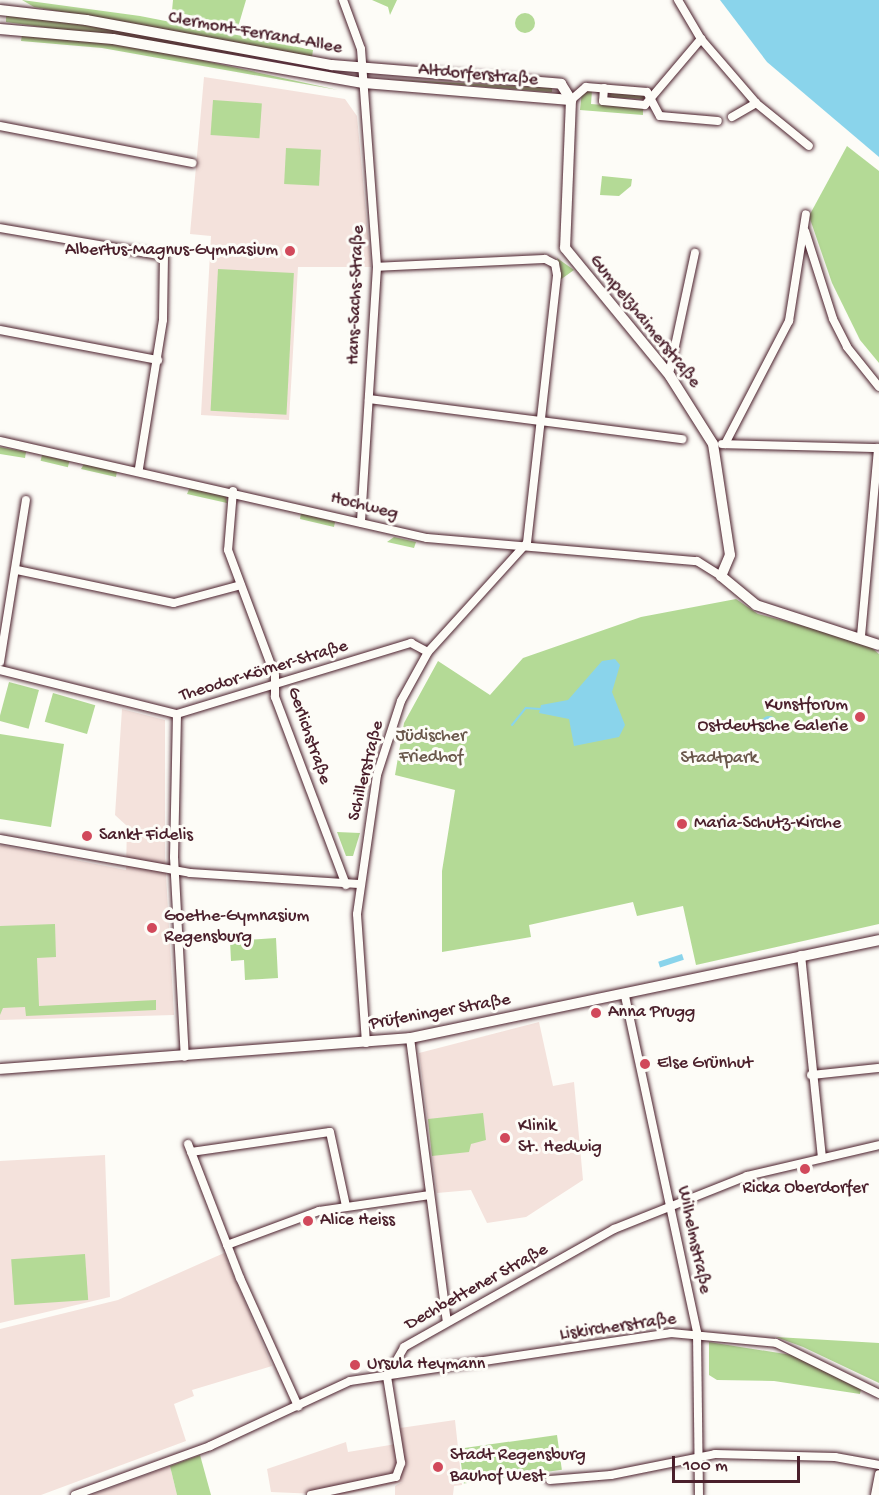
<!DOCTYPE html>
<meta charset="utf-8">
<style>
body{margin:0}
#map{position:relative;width:879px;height:1495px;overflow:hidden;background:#fdfcf7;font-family:"Gochi Hand",sans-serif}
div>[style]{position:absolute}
.built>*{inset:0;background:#f4e2dc}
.green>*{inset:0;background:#b4da96;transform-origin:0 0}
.round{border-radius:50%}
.water>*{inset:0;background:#8ad4eb;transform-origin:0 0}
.stream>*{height:2px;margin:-1px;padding:0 1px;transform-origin:1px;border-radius:1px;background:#8ad4eb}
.roads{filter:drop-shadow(0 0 2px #4a1f2b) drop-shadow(0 0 2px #4a1f2b)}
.street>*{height:8px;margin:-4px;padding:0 4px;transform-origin:4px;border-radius:4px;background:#fdfcf7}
.secondary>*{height:10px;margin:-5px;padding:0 5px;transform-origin:5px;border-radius:5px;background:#fdfcf7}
.dots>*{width:16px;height:16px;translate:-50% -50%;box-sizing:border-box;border:3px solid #fdfcf7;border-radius:50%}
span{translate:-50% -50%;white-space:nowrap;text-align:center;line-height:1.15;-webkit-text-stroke:6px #fdfcf7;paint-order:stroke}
.street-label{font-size:18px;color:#4a1f2b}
.poi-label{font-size:18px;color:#4a1f2b}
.right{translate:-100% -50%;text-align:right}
.left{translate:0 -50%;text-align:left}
.park-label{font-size:18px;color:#6a574b}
.scale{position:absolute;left:672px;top:1456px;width:128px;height:27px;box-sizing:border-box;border:3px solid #4a1f2b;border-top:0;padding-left:8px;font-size:18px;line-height:21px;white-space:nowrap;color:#4a1f2b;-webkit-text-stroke:4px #fdfcf7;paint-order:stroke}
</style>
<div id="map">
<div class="built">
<i style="clip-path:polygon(204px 77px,345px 99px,357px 116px,371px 267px,298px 267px,289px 420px,201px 415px,211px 236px,190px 234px)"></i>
<i style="clip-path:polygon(122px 709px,165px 720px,165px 857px,174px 1015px,0 1020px,0 845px,126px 870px,127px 826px,115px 815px)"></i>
<i style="clip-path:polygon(539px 1022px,553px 1086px,574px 1082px,583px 1180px,526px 1217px,487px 1223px,471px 1190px,437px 1193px,419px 1053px)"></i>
<i style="clip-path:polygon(105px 1155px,110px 1297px,0 1323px,0 1161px)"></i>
<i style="clip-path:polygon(224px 1253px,272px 1366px,192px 1390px,194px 1396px,174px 1404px,186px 1441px,41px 1495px,0 1495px,0 1329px,118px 1300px)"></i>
<i style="clip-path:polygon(455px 1420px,462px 1485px,454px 1486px,453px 1495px,395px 1495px,395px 1486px,402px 1482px,340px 1495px,271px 1492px,267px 1469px,346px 1442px,348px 1452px,402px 1443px,400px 1428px)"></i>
<i style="clip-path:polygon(170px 1466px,177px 1495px,90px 1495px,97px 1493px)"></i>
</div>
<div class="green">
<i style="clip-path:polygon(22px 0,140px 16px,313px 50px,312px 57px,34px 7px)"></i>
<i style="clip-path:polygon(173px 0,246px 0,238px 27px,172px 11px)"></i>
<i style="clip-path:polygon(372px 0,397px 0,390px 15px,388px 7px)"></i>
<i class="round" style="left:515px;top:13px;width:20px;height:20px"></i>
<i style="clip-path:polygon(6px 14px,67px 21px,340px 69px,6px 22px)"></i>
<i style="clip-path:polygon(31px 34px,141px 47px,338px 90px,102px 48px,21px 41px,22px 35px)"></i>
<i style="clip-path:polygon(387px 79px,552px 88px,552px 92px,551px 92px)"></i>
<i style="clip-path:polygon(592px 90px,591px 104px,643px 108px,643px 115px,580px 110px,582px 91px)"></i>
<i style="clip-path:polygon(611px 92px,645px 95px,644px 99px,609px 97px)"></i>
<i style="left:213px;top:100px;width:49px;height:35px;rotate:4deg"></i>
<i style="clip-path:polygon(847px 146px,879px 171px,879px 363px,860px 340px,832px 283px,809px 216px)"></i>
<i style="left:286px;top:148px;width:35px;height:36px;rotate:3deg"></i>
<i style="clip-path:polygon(602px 176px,632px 179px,631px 186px,619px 196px,600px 195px)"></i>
<i style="clip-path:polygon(557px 258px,574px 270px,560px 280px,561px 269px)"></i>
<i style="left:218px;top:269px;width:76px;height:142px;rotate:3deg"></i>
<i style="clip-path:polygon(0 447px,26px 452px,25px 458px,0 454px)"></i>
<i style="left:42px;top:455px;width:28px;height:6px;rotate:13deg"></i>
<i style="clip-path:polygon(84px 464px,117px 471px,116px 477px,81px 469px)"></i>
<i style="clip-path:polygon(190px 487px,226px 496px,227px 503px,187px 494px)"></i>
<i style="clip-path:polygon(301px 513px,335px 522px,334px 527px,300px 519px)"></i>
<i style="clip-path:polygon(394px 537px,416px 542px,414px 548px,387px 542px)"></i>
<i style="clip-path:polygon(736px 599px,758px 614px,865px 642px,879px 654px,879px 924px,696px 965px,683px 906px,637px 916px,633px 902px,529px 925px,531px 937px,442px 952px,442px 871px,455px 790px,395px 775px,404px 723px,438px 661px,490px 695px,523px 658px,641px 617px)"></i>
<i style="left:9px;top:682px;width:31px;height:40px;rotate:15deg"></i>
<i style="left:53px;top:693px;width:44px;height:30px;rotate:16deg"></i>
<i style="clip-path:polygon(0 734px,64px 744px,51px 827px,0 819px)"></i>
<i style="clip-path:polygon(337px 832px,360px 833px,353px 856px,346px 856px)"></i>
<i style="clip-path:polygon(55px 924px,56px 957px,37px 958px,39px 1006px,156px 1000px,156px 1010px,26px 1016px,25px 1007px,3px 1008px,0 1015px,0 926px)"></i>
<i style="clip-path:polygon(276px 938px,278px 978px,245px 980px,244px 960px,231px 961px,230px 941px)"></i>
<i style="clip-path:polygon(483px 1113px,486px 1140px,471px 1144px,469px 1152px,432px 1156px,428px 1119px)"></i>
<i style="left:85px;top:1254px;width:46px;height:74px;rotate:86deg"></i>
<i style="clip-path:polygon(776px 1337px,879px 1343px,879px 1383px,803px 1347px)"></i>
<i style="clip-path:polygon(709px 1342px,798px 1356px,861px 1389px,860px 1394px,774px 1381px,717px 1380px,709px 1375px)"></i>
<i style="left:557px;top:1435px;width:35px;height:99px;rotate:82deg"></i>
<i style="clip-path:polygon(200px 1455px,211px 1495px,177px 1495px,170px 1466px)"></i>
</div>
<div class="water">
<i style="clip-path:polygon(720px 0,879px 0,879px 157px,767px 62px)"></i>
<i style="clip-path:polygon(615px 659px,620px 665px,612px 692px,625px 725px,619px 737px,574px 746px,569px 719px,539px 713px,541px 705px,568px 700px,602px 661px)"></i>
<i class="round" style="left:761px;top:716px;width:16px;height:16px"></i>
<i style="left:682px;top:954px;width:6px;height:25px;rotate:72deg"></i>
</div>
<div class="stream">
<i style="left:512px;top:725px;width:22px;rotate:-51deg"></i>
<i style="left:526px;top:708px;width:14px;rotate:4deg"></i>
</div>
<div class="roads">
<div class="street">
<i style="left:343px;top:0;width:52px;rotate:69.8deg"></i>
<i style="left:361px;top:49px;width:219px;rotate:85.8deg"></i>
<i style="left:377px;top:267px;width:256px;rotate:93.6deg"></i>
<i style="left:678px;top:0;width:45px;rotate:59.5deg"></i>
<i style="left:701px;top:39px;width:84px;rotate:49.3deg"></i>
<i style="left:756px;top:103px;width:68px;rotate:39.1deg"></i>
<i style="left:604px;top:88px;width:13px;rotate:94deg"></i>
<i style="left:603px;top:101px;width:42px;rotate:5.4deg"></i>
<i style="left:645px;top:105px;width:87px;rotate:-49.7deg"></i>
<i style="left:571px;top:100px;width:20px;rotate:-41deg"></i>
<i style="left:586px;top:87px;width:61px;rotate:4.7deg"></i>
<i style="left:647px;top:92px;width:27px;rotate:62deg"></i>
<i style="left:660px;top:116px;width:58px;rotate:4.9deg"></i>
<i style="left:732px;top:117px;width:28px;rotate:-30deg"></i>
<i style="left:0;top:126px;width:196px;rotate:10.9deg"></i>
<i style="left:0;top:228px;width:166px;rotate:9.7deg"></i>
<i style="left:164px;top:256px;width:64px;rotate:90.9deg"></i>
<i style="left:163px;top:320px;width:151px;rotate:99.2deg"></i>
<i style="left:805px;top:231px;width:92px;rotate:72.3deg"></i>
<i style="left:833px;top:319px;width:31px;rotate:63deg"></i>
<i style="left:847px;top:347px;width:51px;rotate:51.3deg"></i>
<i style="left:0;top:330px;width:161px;rotate:10.8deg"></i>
<i style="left:669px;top:374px;width:124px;rotate:-77.9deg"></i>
<i style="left:369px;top:399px;width:316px;rotate:7.3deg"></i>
<i style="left:0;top:441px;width:438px;rotate:12.8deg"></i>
<i style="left:427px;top:538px;width:271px;rotate:4.9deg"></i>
<i style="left:697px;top:561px;width:28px;rotate:32deg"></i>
<i style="left:722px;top:444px;width:157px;rotate:1.5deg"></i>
<i style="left:725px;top:444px;width:139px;rotate:-62.5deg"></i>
<i style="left:789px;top:321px;width:108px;rotate:-81deg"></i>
<i style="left:233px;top:491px;width:59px;rotate:94.8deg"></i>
<i style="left:228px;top:550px;width:134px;rotate:69.5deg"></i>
<i style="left:275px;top:676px;width:21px;rotate:90deg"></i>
<i style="left:275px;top:697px;width:201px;rotate:69.3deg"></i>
<i style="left:17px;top:570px;width:160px;rotate:11.9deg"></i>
<i style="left:174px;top:603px;width:69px;rotate:-15deg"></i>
<i style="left:861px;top:636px;width:189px;rotate:-84.8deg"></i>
<i style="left:0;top:662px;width:164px;rotate:-80.9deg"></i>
<i style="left:0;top:670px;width:182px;rotate:14deg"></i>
<i style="left:177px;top:714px;width:245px;rotate:-16.9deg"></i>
<i style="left:411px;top:643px;width:19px;rotate:28deg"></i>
<i style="left:177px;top:714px;width:143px;rotate:91.2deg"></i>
<i style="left:174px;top:857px;width:200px;rotate:86.9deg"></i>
<i style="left:0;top:839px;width:193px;rotate:10.1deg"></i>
<i style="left:190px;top:873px;width:169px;rotate:3.7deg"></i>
<i style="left:801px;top:955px;width:204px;rotate:84.1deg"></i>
<i style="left:625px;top:996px;width:345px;rotate:77.9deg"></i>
<i style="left:697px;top:1333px;width:162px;rotate:89.3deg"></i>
<i style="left:410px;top:1038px;width:286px;rotate:82.6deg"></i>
<i style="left:366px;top:1043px;width:129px;rotate:-94deg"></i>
<i style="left:357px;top:914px;width:140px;rotate:-81.8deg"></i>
<i style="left:377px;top:775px;width:78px;rotate:-72deg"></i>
<i style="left:401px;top:701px;width:56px;rotate:-61.1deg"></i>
<i style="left:428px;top:652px;width:147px;rotate:-47.8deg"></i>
<i style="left:527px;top:543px;width:270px;rotate:-83.6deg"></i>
<i style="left:557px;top:275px;width:11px;rotate:-100deg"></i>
<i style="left:555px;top:264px;width:11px;rotate:-153deg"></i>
<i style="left:545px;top:259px;width:168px;rotate:177.3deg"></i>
<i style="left:811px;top:1075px;width:68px;rotate:-5.9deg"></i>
<i style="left:188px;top:1144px;width:144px;rotate:68.8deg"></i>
<i style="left:240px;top:1278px;width:141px;rotate:65.6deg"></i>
<i style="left:191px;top:1152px;width:140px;rotate:-8.2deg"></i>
<i style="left:330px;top:1132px;width:76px;rotate:77.8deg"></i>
<i style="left:227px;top:1245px;width:98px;rotate:-20.3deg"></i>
<i style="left:319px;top:1211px;width:112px;rotate:-8.2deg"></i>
<i style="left:387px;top:1377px;width:34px;rotate:-60deg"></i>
<i style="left:404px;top:1347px;width:241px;rotate:-29.3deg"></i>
<i style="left:614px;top:1229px;width:143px;rotate:-21.7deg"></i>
<i style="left:747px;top:1176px;width:136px;rotate:-13.2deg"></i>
<i style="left:550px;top:1480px;width:61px;rotate:-4.7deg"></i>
<i style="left:611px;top:1475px;width:106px;rotate:-11.4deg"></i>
<i style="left:715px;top:1454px;width:120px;rotate:1.4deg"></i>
<i style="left:835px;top:1457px;width:45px;rotate:10.3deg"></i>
<i style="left:75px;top:1495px;width:144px;rotate:-19.9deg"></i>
<i style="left:210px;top:1446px;width:154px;rotate:-24.9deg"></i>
<i style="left:350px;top:1381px;width:325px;rotate:-8.5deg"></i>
<i style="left:671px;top:1333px;width:105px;rotate:5.4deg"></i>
<i style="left:776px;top:1343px;width:115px;rotate:26.3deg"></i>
<i style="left:311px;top:1495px;width:87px;rotate:-12deg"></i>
<i style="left:396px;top:1477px;width:15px;rotate:-70deg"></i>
<i style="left:401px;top:1463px;width:87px;rotate:-99.2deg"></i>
<i style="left:875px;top:1495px;width:21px;rotate:-79deg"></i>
</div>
<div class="secondary">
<i style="left:0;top:10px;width:87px;rotate:6.6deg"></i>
<i style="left:86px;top:20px;width:250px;rotate:10.4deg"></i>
<i style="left:332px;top:65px;width:230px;rotate:4.7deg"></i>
<i style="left:561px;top:84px;width:19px;rotate:58deg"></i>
<i style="left:571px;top:100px;width:148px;rotate:92.3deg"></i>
<i style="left:565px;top:248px;width:166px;rotate:50.6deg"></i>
<i style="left:670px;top:376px;width:80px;rotate:57.7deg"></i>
<i style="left:713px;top:444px;width:112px;rotate:81.3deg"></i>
<i style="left:730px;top:555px;width:23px;rotate:113deg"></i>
<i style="left:721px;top:576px;width:45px;rotate:39.6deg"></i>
<i style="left:756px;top:605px;width:129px;rotate:18deg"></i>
<i style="left:0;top:29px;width:113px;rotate:5.1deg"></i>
<i style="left:113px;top:39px;width:254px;rotate:10deg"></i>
<i style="left:363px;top:83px;width:209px;rotate:4.7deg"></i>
<i style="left:0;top:1069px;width:411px;rotate:-4.3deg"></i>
<i style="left:410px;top:1038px;width:479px;rotate:-11.8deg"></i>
</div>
</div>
<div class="dots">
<i style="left:290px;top:251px;background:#d1495b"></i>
<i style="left:860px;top:717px;background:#d1495b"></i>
<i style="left:682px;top:824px;background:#d1495b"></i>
<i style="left:87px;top:836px;background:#d1495b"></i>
<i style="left:152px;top:928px;background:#d1495b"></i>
<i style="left:596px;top:1013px;background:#d1495b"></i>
<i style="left:645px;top:1064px;background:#d1495b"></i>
<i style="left:505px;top:1138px;background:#d1495b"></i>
<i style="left:805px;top:1169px;background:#d1495b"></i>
<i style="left:308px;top:1221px;background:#d1495b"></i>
<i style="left:355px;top:1365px;background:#d1495b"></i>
<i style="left:438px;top:1467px;background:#d1495b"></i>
</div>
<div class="street-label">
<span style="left:255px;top:34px;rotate:10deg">Clermont-Ferrand-Allee</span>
<span style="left:478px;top:76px;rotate:5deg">Altdorferstraße</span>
<span style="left:357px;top:295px;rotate:-88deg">Hans-Sachs-Straße</span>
<span style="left:644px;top:322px;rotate:51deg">Gumpelzhaimerstraße</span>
<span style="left:364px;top:507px;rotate:14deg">Hochweg</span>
<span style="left:264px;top:672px;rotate:-17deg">Theodor-Körner-Straße</span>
<span style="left:308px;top:736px;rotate:71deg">Gerlichstraße</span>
<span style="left:367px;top:771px;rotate:-76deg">Schillerstraße</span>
<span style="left:440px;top:1013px;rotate:-10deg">Prüfeninger Straße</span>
<span style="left:693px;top:1240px;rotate:78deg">Wilhelmstraße</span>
<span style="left:477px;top:1288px;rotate:-29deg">Dechbettener Straße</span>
<span style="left:618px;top:1328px;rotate:-8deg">Liskircherstraße</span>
</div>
<div class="poi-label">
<span class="right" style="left:278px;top:251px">Albertus-Magnus-Gymnasium</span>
<span class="right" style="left:848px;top:717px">Kunstforum<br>Ostdeutsche Galerie</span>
<span class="left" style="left:694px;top:824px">Maria-Schutz-Kirche</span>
<span class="left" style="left:99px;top:836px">Sankt Fidelis</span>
<span class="left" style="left:164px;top:928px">Goethe-Gymnasium<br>Regensburg</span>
<span class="left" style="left:608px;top:1013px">Anna Prugg</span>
<span class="left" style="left:657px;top:1064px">Else Grünhut</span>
<span class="left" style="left:518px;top:1138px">Klinik<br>St. Hedwig</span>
<span style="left:805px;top:1189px">Ricka Oberdorfer</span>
<span class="left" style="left:320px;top:1221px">Alice Heiss</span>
<span class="left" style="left:367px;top:1365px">Ursula Heymann</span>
<span class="left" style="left:450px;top:1467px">Stadt Regensburg<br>Bauhof West</span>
</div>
<div class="park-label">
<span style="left:431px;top:748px">Jüdischer<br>Friedhof</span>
<span style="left:719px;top:759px">Stadtpark</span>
</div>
<div class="scale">100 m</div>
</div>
